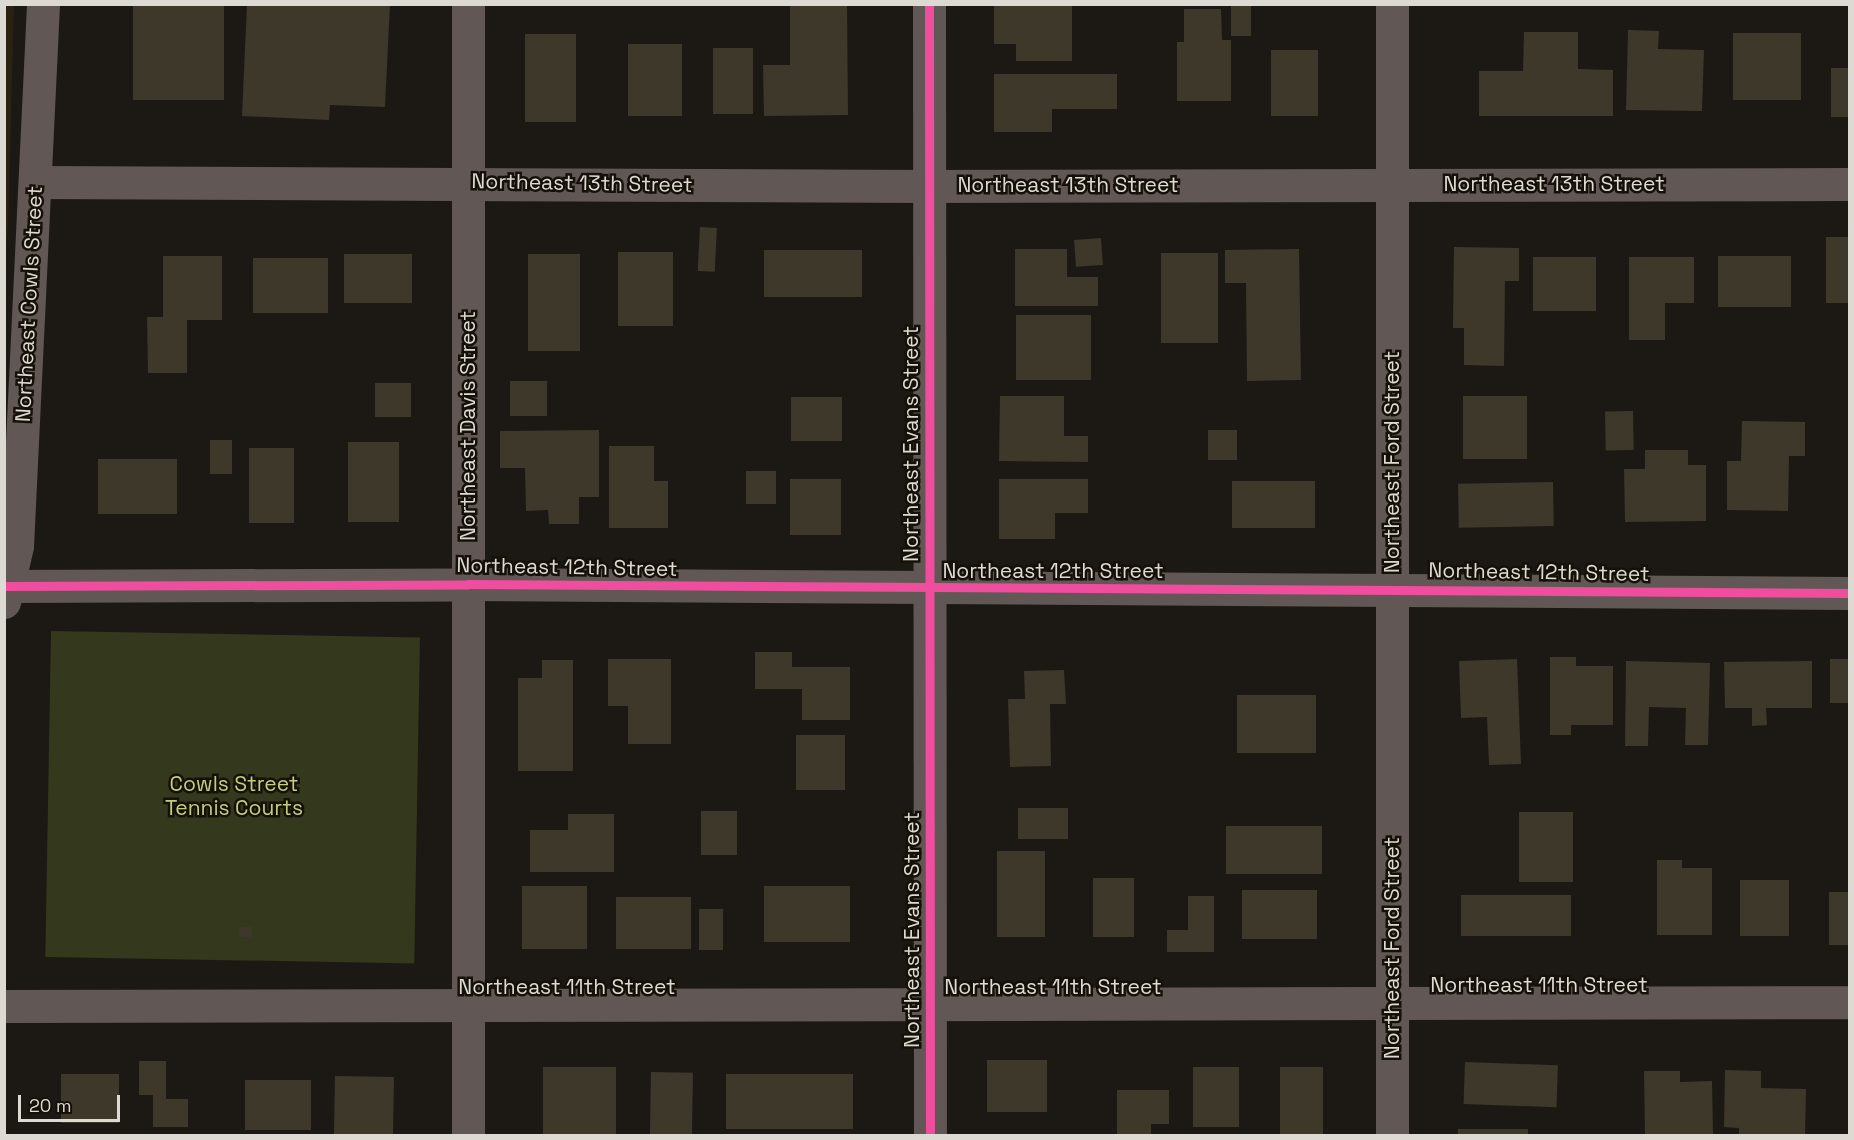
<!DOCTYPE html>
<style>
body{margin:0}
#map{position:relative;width:1854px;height:1140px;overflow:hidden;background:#1c1914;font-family:"Space Grotesk",sans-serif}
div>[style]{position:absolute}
.built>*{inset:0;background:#292213}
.green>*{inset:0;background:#34381d;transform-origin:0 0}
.building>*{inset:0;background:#3e382b;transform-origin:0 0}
.minor>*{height:33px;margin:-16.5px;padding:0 16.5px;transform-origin:16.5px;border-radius:16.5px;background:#615856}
.cycleway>*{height:9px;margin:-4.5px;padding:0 4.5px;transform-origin:4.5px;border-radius:4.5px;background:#ef4d9e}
span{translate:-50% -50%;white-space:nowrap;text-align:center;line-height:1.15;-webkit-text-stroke:5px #161108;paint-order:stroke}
.street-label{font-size:21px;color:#dddad3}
.park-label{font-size:21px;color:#c1ce7c}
.frame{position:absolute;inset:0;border:6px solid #dddad3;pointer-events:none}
.scale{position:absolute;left:18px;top:1095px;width:102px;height:27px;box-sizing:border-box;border:3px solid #dddad3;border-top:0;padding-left:8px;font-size:18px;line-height:21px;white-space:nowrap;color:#dddad3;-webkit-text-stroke:4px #161108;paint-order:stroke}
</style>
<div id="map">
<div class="built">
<i style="clip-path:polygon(14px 4px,8px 224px,5px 258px,4px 5px)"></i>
</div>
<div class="green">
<i style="left:51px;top:631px;width:369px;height:326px;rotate:1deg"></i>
</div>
<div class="building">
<i style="left:133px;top:4px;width:91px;height:96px"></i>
<i style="clip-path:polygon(247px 4px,390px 4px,385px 107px,330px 105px,329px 120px,242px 116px)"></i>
<i style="clip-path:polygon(790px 4px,847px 4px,848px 115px,764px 116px,763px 65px,790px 65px)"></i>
<i style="clip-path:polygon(994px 4px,1072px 4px,1072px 61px,1016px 61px,1016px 44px,994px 44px)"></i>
<i style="left:1231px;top:5px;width:20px;height:31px"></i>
<i style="clip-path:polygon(1184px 9px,1221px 9px,1222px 40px,1231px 40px,1231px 101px,1177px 101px,1177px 42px,1184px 42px)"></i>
<i style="clip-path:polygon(1628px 30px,1659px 31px,1658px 49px,1704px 50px,1702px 111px,1626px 110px)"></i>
<i style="clip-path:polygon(1524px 32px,1578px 32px,1578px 69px,1613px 70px,1613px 116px,1479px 116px,1479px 71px,1523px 71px)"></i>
<i style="left:1733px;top:33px;width:68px;height:67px"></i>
<i style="left:525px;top:34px;width:51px;height:88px"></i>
<i style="left:628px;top:44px;width:54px;height:72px"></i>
<i style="left:713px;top:48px;width:40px;height:66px"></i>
<i style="left:1271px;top:50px;width:47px;height:66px"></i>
<i style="left:1831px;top:68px;width:19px;height:49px"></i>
<i style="clip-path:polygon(994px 74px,1117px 74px,1117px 109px,1052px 109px,1052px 132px,994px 132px)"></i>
<i style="left:700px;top:227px;width:17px;height:44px;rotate:3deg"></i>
<i style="left:1826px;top:237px;width:24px;height:66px"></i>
<i style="left:1101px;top:238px;width:27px;height:27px;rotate:86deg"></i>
<i style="clip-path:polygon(1454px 247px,1519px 248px,1519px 281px,1505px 281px,1504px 366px,1464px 365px,1464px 328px,1453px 328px)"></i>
<i style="clip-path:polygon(1015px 249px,1067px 249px,1067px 277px,1098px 277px,1098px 306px,1015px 306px)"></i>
<i style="clip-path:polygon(1299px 249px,1301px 380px,1247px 381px,1246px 283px,1225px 283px,1225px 250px)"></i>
<i style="left:764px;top:250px;width:98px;height:47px"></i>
<i style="left:618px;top:252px;width:55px;height:74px"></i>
<i style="left:1161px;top:253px;width:57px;height:90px"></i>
<i style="left:344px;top:254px;width:68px;height:49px"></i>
<i style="left:528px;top:254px;width:52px;height:97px"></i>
<i style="clip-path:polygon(163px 256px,222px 256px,222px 320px,187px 320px,187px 373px,148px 373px,147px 317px,163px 317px)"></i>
<i style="left:1718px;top:256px;width:73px;height:51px"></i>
<i style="left:1533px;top:257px;width:63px;height:54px"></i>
<i style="clip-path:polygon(1629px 257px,1694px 257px,1694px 303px,1665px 303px,1665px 340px,1629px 340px)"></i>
<i style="left:253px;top:258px;width:75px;height:55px"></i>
<i style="left:1016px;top:315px;width:75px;height:65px"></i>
<i style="left:510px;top:381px;width:37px;height:35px"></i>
<i style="left:411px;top:383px;width:34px;height:36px;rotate:90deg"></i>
<i style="clip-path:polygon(1000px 396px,1064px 396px,1064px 436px,1088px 436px,1088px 462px,999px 461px)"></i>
<i style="left:1463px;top:396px;width:64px;height:63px"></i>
<i style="left:791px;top:397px;width:51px;height:44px"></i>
<i style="left:1633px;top:411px;width:39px;height:28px;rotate:89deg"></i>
<i style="clip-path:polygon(1742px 421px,1805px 422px,1805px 456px,1789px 456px,1788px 511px,1727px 510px,1727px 461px,1741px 461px)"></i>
<i style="clip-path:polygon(599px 430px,599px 497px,579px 497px,579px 524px,549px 524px,548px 510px,526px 511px,525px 468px,500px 468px,500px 431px)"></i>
<i style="left:1208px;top:430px;width:29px;height:30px"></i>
<i style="left:210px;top:440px;width:22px;height:34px"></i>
<i style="left:348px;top:442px;width:51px;height:80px"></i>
<i style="clip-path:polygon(609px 446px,654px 446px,654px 481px,668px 481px,668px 528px,609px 528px)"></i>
<i style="left:249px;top:448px;width:45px;height:75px"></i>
<i style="clip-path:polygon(1645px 450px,1688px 450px,1688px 465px,1706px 465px,1706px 521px,1625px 522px,1624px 469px,1645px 469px)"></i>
<i style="left:98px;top:459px;width:79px;height:55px"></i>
<i style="left:746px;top:471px;width:30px;height:33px"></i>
<i style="left:790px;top:479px;width:51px;height:56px"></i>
<i style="clip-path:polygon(999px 479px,1088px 479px,1088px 513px,1055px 513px,1055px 539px,999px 539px)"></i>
<i style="left:1232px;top:481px;width:83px;height:47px"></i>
<i style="left:1553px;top:482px;width:44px;height:95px;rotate:89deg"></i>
<i style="clip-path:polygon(755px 652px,792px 652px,792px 667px,850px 667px,850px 720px,802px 720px,802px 689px,755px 689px)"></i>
<i style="clip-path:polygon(1550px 657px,1576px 657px,1576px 666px,1613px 666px,1613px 725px,1571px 725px,1571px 735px,1550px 735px)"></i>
<i style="clip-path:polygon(608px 659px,671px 659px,671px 744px,628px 744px,628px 706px,608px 706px)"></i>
<i style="clip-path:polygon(1517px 659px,1521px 764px,1489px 765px,1487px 717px,1461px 718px,1459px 661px)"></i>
<i style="left:1830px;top:659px;width:20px;height:44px"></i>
<i style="clip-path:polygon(542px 660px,573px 660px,573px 771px,518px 771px,518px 678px,542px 678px)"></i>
<i style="clip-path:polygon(1626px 661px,1710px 663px,1708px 745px,1685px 745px,1686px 708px,1649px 707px,1648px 746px,1625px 746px)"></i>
<i style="clip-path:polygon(1812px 661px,1812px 708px,1766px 708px,1767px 725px,1752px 726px,1752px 708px,1725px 708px,1724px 662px)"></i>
<i style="clip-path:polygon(1064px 670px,1066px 704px,1050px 704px,1051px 766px,1010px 767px,1008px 699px,1025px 699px,1024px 671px)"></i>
<i style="left:1237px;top:695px;width:79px;height:58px"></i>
<i style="left:796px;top:735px;width:49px;height:55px"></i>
<i style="left:1018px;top:808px;width:50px;height:31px"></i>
<i style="left:701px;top:811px;width:36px;height:44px"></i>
<i style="left:1519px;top:812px;width:54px;height:70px"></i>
<i style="clip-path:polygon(568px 814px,614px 814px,614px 872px,530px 872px,530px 830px,568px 830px)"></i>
<i style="left:1226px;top:826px;width:96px;height:48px"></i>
<i style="left:997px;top:851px;width:48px;height:86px"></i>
<i style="clip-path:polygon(1657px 860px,1682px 860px,1682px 868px,1712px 868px,1712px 935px,1657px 935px)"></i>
<i style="left:1093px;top:878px;width:41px;height:59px"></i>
<i style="left:1740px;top:880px;width:49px;height:56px"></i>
<i style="left:522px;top:886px;width:65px;height:63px"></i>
<i style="left:764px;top:886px;width:86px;height:56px"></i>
<i style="left:1242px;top:890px;width:75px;height:49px"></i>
<i style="left:1829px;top:892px;width:21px;height:53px"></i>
<i style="left:1461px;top:895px;width:110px;height:41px"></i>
<i style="clip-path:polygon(1188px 896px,1214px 896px,1214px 952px,1167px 952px,1167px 930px,1188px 930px)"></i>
<i style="left:616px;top:897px;width:75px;height:52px"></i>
<i style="left:699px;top:909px;width:24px;height:41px"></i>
<i style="left:239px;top:927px;width:13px;height:10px"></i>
<i style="left:987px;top:1060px;width:60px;height:52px"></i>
<i style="clip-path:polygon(139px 1061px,166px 1061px,166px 1099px,188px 1099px,188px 1127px,153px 1127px,153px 1095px,139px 1095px)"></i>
<i style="left:1465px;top:1062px;width:93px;height:42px;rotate:2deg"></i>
<i style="left:543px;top:1067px;width:73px;height:69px"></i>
<i style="left:1193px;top:1067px;width:46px;height:60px"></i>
<i style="left:1280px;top:1067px;width:43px;height:67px"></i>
<i style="clip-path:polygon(1725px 1070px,1761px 1071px,1761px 1088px,1806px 1089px,1805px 1136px,1739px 1136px,1739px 1128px,1724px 1127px)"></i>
<i style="clip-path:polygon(1644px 1071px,1680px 1071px,1680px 1082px,1712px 1081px,1713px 1134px,1645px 1135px)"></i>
<i style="left:651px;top:1072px;width:42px;height:64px;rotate:1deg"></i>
<i style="left:61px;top:1074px;width:58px;height:49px"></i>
<i style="left:726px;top:1074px;width:127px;height:55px"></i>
<i style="left:335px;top:1076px;width:59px;height:60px;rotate:1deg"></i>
<i style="left:245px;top:1080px;width:66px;height:50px"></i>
<i style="clip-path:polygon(1117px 1090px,1169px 1090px,1169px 1124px,1151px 1124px,1151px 1136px,1117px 1136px)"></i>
<i style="left:1458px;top:1129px;width:70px;height:7px"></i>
</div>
<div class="minor">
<i style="left:468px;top:4px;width:1132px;rotate:90deg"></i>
<i style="left:929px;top:4px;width:1132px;rotate:89.95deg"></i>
<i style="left:1392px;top:4px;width:1132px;rotate:90deg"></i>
<i style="left:35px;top:182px;width:894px;rotate:0.26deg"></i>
<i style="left:929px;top:186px;width:921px;rotate:-0.12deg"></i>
<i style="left:4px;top:586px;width:464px;rotate:-0.2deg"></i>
<i style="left:468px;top:584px;width:1382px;rotate:0.37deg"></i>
<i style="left:4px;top:602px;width:57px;rotate:-76.9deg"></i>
<i style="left:17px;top:546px;width:543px;rotate:-87.25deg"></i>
<i style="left:4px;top:1006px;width:1846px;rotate:-0.12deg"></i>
</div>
<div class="cycleway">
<i style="left:929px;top:4px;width:1132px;rotate:89.95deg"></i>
<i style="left:4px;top:586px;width:464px;rotate:-0.2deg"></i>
<i style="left:468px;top:584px;width:1382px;rotate:0.37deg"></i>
</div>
<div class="street-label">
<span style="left:582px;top:183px;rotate:1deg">Northeast 13th Street</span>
<span style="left:1554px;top:184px">Northeast 13th Street</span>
<span style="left:1068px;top:185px">Northeast 13th Street</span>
<span style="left:29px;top:304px;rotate:-87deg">Northeast Cowls Street</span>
<span style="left:468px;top:426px;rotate:-90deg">Northeast Davis Street</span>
<span style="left:911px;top:444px;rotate:-90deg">Northeast Evans Street</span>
<span style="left:1392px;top:462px;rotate:-90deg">Northeast Ford Street</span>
<span style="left:567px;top:567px;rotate:1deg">Northeast 12th Street</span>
<span style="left:1053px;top:571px">Northeast 12th Street</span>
<span style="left:1539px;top:572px;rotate:1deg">Northeast 12th Street</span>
<span style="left:912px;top:930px;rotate:-90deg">Northeast Evans Street</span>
<span style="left:1392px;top:948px;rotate:-90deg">Northeast Ford Street</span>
<span style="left:1539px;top:985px">Northeast 11th Street</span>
<span style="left:567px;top:987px">Northeast 11th Street</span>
<span style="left:1053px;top:987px">Northeast 11th Street</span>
</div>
<div class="park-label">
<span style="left:234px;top:796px">Cowls Street<br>Tennis Courts</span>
</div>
<div class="frame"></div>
<div class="scale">20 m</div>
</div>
